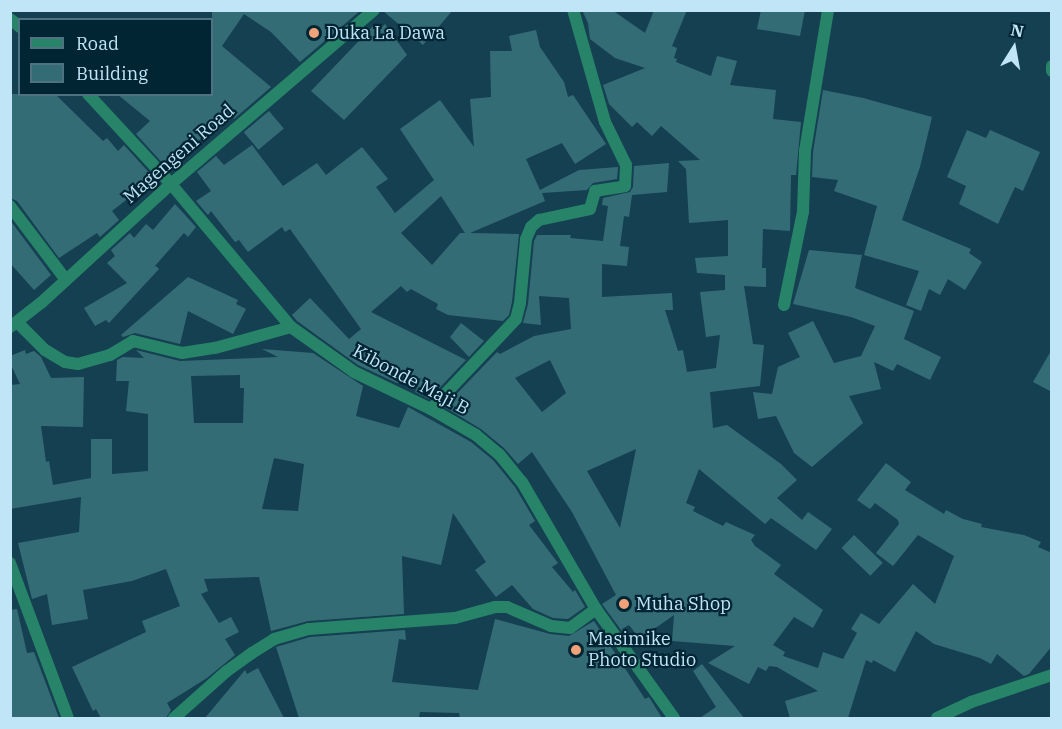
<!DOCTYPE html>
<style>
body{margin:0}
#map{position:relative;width:1062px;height:729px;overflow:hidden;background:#154052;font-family:"IBM Plex Serif",serif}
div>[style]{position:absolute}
.building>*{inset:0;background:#346c76;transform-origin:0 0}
.street>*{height:12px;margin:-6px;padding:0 6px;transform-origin:6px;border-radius:6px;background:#278469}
.dots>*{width:16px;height:16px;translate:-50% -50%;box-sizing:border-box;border:3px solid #022533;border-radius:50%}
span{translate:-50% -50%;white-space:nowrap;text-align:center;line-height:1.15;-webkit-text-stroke:4.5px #022533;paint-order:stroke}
.poi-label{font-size:18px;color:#bfe5f7}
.left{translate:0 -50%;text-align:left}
.street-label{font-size:18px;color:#bfe5f7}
.frame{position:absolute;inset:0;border:12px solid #bfe5f7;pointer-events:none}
.legend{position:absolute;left:18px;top:18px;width:195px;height:78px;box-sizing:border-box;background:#022533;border:2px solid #4e7281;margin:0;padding:8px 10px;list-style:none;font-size:18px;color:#bfe5f7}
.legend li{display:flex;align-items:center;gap:12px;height:30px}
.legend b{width:30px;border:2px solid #4e7281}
.north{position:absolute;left:984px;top:18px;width:60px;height:60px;-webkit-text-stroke:4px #022533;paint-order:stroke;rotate:11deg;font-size:16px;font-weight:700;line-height:24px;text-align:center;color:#bfe5f7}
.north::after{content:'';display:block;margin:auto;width:21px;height:27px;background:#bfe5f7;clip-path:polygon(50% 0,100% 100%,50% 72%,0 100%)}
</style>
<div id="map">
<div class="building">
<i style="clip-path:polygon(212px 10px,361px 10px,300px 62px,271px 32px,244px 14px,222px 46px,271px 87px,234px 119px,231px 115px,167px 168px,136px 134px,150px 121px,117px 94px,212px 94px)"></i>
<i style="clip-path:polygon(382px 10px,453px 10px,423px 45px)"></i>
<i style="clip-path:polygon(evenodd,582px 10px,612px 10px,645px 33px,654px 10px,687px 10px,672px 46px,677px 48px,674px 58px,677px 59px,676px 62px,711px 76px,717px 56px,737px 61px,730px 85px,776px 90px,773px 119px,801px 122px,796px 175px,791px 175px,790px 231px,763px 229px,762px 268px,766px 268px,766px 287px,744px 286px,753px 344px,764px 345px,760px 386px,710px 392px,713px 428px,727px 425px,781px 464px,797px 480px,777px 498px,802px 520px,808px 512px,832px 529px,816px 550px,771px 518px,765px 524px,699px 469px,686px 503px,695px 507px,693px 511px,723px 526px,726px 522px,755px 535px,751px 540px,755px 546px,781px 565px,774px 574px,823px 610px,813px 628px,794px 617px,773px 645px,785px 652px,783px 656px,818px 668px,823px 652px,843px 659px,857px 633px,851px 629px,861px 613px,879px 624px,913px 584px,935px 604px,954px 556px,918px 535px,893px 566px,876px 553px,899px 524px,898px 520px,875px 503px,870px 509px,857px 500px,886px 463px,911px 482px,905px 490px,944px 514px,946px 510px,963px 519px,982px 524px,981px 527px,1024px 535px,1041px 542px,1038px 547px,1052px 553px,1052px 646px,1029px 674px,1024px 676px,997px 654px,991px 664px,980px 658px,934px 644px,916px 631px,895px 672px,873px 660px,872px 663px,866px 660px,848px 718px,790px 718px,785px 701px,818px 691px,777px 667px,769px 666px,766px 671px,758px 667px,749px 684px,708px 663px,735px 646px,672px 641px,674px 615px,640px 639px,629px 625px,622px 629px,624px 634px,602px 604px,616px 595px,572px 512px,532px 452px,518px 464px,504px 448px,481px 429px,444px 407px,497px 352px,500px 354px,534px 336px,571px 329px,569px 298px,539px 296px,541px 325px,523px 323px,528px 304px,534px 241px,537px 235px,571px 235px,570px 238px,603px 241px,608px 206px,602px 205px,603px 198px,630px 192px,633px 187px,634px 166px,669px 163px,667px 192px,632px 195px,629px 217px,624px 216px,620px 246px,629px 247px,627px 266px,602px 264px,602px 297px,672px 293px,673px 310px,665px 310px,678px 351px,683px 350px,687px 372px,716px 368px,720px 335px,706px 337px,700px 292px,725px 290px,725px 275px,697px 273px,695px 258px,728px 256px,728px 220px,689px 223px,686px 169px,678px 161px,700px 160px,661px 126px,652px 136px,637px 122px,632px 127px,609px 104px,603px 85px,645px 68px,615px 58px,590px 39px,588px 23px,582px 10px,550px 360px,566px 393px,542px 412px,515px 378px,550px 360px,582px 10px,636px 449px,620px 528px,587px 471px,636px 449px)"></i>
<i style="clip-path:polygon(761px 10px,805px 10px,800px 36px,757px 29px)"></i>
<i style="clip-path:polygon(375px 24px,380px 29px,385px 24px,407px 55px,344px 120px,311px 91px)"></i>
<i style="clip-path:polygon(evenodd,536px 30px,540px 47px,564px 82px,568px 97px,573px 95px,606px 144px,575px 164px,562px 143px,526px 159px,540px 190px,579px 170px,618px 167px,617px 179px,593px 183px,587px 190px,542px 193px,545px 201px,470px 233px,519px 234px,512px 302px,509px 315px,503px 321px,448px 315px,436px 309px,438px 304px,411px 289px,407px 292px,401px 286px,371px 312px,466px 360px,429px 399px,415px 392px,421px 378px,397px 383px,358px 365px,297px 321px,292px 315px,310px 298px,349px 339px,361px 329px,290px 229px,285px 232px,282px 227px,248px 252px,239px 240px,235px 242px,211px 211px,208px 215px,196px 201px,211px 191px,197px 172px,216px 156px,224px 165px,252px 145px,283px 186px,317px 163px,326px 175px,362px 147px,388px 179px,376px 187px,395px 213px,434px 180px,400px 129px,440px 100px,474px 147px,470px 99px,491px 97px,490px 51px,512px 51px,509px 36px,536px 30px,441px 196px,465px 233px,460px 233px,432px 265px,401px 233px,441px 196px)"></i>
<i style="clip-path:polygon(823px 90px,863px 98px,932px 117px,920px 167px,902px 220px,971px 249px,969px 253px,982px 262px,965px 290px,948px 279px,940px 295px,929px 289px,921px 311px,906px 305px,919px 271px,864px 255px,877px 206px,834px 191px,838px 180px,812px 177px,813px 152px)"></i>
<i style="clip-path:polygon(10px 94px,55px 94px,103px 141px,107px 138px,118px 151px,124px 145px,154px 178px,112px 211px,119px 220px,100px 237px,97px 233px,59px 258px,17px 201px,10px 198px)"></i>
<i style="left:269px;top:111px;width:23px;height:33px;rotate:50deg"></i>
<i style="clip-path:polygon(967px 130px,986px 138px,990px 130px,1040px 152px,1023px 191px,1015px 187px,998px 224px,959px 204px,966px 186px,947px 177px)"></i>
<i style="clip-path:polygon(175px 204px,196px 227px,188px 237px,184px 233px,154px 267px,156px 266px,159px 269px,109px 323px,106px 320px,95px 326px,84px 308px,127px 283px,107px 263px,115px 256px,111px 250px,130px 233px,134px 238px,146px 224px,153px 230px)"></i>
<i style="clip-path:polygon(10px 220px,51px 275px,34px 290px,10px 263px)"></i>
<i style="clip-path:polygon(809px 250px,862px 255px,855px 288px,914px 311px,904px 339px,941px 357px,930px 380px,897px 364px,893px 371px,874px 362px,881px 389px,849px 396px,863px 423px,812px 467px,794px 453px,776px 416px,758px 419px,753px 392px,772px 394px,778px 367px,800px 357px,788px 333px,813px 321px,834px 363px,861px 356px,875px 326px,851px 317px,793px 304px)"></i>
<i style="clip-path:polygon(188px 277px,238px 300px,236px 304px,246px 309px,233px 334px,188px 311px,180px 344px,135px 333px,123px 337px,121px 335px)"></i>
<i style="clip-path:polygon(461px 323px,484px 341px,469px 357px,450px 337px)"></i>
<i style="clip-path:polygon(evenodd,262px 349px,313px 353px,363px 386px,356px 416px,399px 428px,408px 407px,471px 442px,493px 460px,515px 487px,535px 521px,529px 525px,558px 563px,552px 567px,573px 592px,575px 590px,585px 607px,568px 619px,553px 618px,533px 609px,512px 585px,496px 597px,475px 570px,486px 562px,453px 513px,441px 565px,402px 556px,404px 614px,308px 621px,271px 631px,259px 577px,204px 579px,208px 591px,201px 594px,219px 623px,231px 617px,239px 632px,225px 639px,235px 655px,207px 678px,167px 703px,171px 710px,166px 718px,101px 718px,96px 709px,93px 711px,72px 667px,146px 632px,142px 621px,180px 606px,166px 569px,132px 581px,83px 590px,88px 619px,52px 625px,47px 594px,32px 599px,18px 543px,79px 532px,81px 497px,10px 509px,10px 385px,20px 384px,10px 363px,10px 356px,25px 350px,26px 354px,34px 351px,41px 357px,51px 378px,84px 377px,83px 427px,41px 426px,46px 462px,49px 461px,53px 485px,91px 478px,91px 439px,112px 439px,112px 474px,148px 471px,148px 414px,126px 411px,129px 381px,116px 381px,117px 360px,123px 357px,144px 358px,136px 350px,180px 361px,278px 357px,262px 349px,240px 375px,240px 388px,244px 388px,243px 423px,194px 423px,191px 376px,240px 375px,262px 349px,274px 458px,304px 464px,298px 511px,262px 509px,274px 458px)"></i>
<i style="clip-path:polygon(1052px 349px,1052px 392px,1033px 382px)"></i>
<i style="left:854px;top:535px;width:40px;height:18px;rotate:44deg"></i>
<i style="clip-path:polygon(17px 609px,27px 653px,34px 652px,59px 718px,10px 718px,10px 610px)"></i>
<i style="clip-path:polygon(495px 619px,550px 634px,569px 636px,594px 621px,645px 699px,649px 697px,662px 718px,460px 718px,459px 713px,420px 712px,419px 718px,299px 718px,276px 647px,310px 637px,405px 630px,406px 640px,399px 639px,392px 682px,478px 690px)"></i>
<i style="clip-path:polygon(702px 664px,744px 718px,700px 718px,716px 707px,693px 671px)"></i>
<i style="clip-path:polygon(258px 668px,284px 718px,205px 718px,245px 670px,247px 674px)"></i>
</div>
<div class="street">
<i style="left:10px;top:19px;width:13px;rotate:39deg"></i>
<i style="left:1052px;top:66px;width:5px;rotate:90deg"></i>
<i style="left:88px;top:94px;width:122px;rotate:47.3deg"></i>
<i style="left:171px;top:184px;width:187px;rotate:50deg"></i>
<i style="left:291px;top:327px;width:77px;rotate:35.5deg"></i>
<i style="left:354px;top:372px;width:85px;rotate:25.7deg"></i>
<i style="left:431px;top:409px;width:52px;rotate:30deg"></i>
<i style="left:476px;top:435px;width:30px;rotate:40deg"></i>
<i style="left:499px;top:454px;width:36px;rotate:51deg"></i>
<i style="left:522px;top:482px;width:147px;rotate:59.8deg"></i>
<i style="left:596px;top:609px;width:134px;rotate:54.4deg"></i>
<i style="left:10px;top:206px;width:93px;rotate:52.9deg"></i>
<i style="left:784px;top:305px;width:95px;rotate:-78.5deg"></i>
<i style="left:803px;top:212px;width:61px;rotate:-88.1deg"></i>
<i style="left:805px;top:151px;width:143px;rotate:-80.7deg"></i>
<i style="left:18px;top:323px;width:38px;rotate:45deg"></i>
<i style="left:45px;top:350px;width:23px;rotate:31deg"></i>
<i style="left:65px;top:362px;width:13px;rotate:9deg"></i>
<i style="left:78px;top:364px;width:33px;rotate:-16deg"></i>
<i style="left:110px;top:355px;width:27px;rotate:-31deg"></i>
<i style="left:133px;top:341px;width:50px;rotate:13.8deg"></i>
<i style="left:182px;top:353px;width:33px;rotate:-9deg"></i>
<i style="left:215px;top:348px;width:79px;rotate:-15.4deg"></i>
<i style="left:10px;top:327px;width:39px;rotate:-38deg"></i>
<i style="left:41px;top:303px;width:176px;rotate:-42.5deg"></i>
<i style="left:171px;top:184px;width:267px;rotate:-40.6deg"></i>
<i style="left:431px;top:409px;width:124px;rotate:-46.6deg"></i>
<i style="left:516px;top:319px;width:16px;rotate:-76deg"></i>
<i style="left:520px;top:303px;width:64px;rotate:-84.6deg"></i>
<i style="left:526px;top:239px;width:13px;rotate:-67deg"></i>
<i style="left:531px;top:227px;width:11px;rotate:-41deg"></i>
<i style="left:539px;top:220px;width:52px;rotate:-12.2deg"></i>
<i style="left:590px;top:209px;width:19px;rotate:-74deg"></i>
<i style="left:595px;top:191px;width:30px;rotate:-9deg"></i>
<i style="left:625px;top:186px;width:21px;rotate:-87deg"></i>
<i style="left:626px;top:165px;width:48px;rotate:-116deg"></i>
<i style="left:605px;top:122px;width:116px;rotate:-105.9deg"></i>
<i style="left:10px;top:563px;width:165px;rotate:69.5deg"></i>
<i style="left:174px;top:718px;width:71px;rotate:-41.6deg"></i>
<i style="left:227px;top:671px;width:31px;rotate:-36deg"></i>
<i style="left:252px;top:653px;width:26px;rotate:-32deg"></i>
<i style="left:274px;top:639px;width:36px;rotate:-16deg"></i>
<i style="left:309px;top:629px;width:146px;rotate:-4.3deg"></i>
<i style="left:455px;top:618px;width:41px;rotate:-15.4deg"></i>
<i style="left:495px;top:607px;width:12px"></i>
<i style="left:507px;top:607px;width:48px;rotate:23.4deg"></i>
<i style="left:551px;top:626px;width:19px;rotate:6deg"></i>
<i style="left:570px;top:628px;width:32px;rotate:-36deg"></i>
<i style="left:937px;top:718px;width:38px;rotate:-25deg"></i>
<i style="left:971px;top:702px;width:85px;rotate:-18.4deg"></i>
</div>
<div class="dots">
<i style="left:314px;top:33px;background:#f0a378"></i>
<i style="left:624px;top:604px;background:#f0a378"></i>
<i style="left:576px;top:650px;background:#f0a378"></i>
</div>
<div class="poi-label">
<span class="left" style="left:326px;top:33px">Duka La Dawa</span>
<span class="left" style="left:636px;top:604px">Muha Shop</span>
<span class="left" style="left:588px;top:650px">Masimike<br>Photo Studio</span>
</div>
<div class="street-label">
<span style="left:179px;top:154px;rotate:-41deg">Magengeni Road</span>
<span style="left:411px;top:380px;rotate:28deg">Kibonde Maji B</span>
</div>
<div class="frame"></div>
<ul class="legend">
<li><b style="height:8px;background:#278469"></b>Road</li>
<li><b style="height:16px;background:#346c76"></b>Building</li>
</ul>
<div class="north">N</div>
</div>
